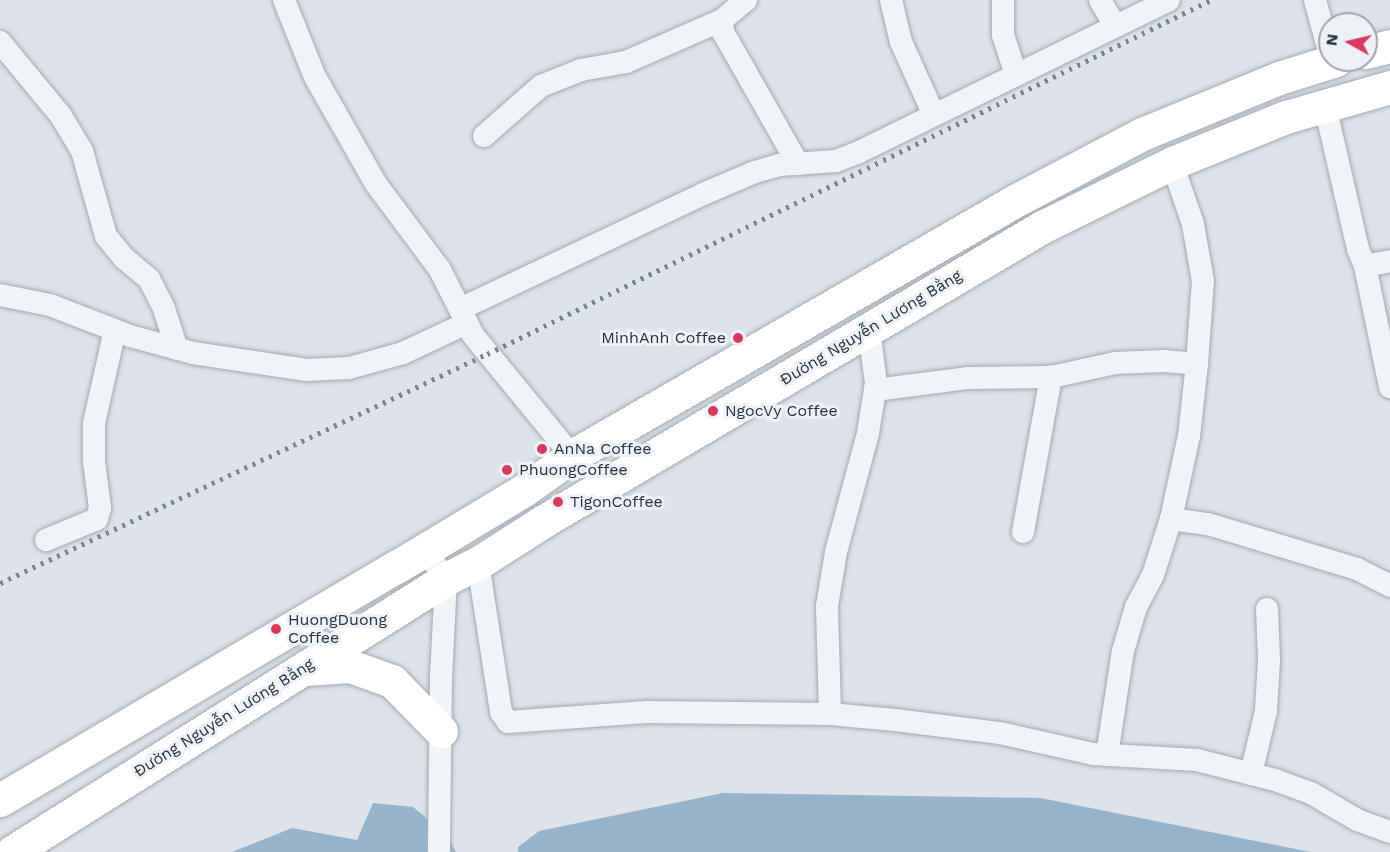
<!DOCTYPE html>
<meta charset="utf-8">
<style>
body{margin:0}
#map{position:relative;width:1390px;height:852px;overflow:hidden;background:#dee3e9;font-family:"Work Sans",sans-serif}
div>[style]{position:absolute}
.water>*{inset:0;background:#97b4cb}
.roads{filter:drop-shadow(0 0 2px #a3aab3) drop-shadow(0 0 2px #a3aab3)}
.minor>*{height:22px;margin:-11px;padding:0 11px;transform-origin:11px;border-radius:11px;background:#f1f4f7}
.highway>*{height:33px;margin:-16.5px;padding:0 16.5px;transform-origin:16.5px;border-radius:16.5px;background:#fff}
.rail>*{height:4.5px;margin-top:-2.25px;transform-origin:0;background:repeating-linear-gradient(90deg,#778493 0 3px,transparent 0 9px)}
.dots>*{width:16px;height:16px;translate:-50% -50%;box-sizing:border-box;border:3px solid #eef2f6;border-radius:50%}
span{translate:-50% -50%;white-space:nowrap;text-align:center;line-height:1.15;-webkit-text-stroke:6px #eef2f6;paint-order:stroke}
.street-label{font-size:16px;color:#263241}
.poi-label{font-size:16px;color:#263241}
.right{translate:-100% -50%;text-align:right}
.left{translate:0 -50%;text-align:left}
.north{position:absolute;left:1318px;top:12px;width:60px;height:60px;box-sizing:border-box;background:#eef2f6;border:2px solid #9ea5ae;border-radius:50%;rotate:278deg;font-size:16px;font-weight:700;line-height:24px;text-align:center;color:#263241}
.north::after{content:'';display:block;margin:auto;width:21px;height:27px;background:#d73a5e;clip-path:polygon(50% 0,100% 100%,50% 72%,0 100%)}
</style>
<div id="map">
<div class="water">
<i style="clip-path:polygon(723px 793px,1041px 798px,1311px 852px,518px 852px,518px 847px,539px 831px)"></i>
<i style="clip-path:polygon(373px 803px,413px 807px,446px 834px,456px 852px,232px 852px,292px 828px,357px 840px)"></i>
</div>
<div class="roads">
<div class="minor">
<i style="left:284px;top:0;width:83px;rotate:68.1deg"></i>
<i style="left:315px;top:77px;width:123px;rotate:60.3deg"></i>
<i style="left:376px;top:184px;width:107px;rotate:53.3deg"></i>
<i style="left:440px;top:270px;width:73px;rotate:63.1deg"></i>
<i style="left:473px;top:335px;width:156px;rotate:50.7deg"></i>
<i style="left:746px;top:0;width:31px;rotate:140deg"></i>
<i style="left:722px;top:20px;width:12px;rotate:85deg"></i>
<i style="left:723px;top:32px;width:152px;rotate:60.4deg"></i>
<i style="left:891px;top:0;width:43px;rotate:76.6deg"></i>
<i style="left:901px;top:42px;width:80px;rotate:65.7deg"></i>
<i style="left:1003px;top:0;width:35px;rotate:90deg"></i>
<i style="left:1003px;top:35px;width:42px;rotate:72deg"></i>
<i style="left:1100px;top:0;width:30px;rotate:60deg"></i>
<i style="left:1315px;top:0;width:57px;rotate:74.7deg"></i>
<i style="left:0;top:42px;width:96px;rotate:50.5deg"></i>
<i style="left:61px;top:116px;width:41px;rotate:59deg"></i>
<i style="left:82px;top:151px;width:88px;rotate:74.2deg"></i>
<i style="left:106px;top:236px;width:28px;rotate:51deg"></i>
<i style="left:124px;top:258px;width:33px;rotate:40deg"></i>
<i style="left:149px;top:279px;width:34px;rotate:63deg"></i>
<i style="left:164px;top:309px;width:42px;rotate:72deg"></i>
<i style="left:1325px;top:106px;width:147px;rotate:77deg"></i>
<i style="left:1358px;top:249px;width:18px;rotate:68deg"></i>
<i style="left:1365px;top:266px;width:124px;rotate:78.3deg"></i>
<i style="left:484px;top:136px;width:76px;rotate:-41.3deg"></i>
<i style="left:541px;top:86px;width:43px;rotate:-21.8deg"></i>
<i style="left:581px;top:70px;width:46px;rotate:-10.1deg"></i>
<i style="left:626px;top:62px;width:105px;rotate:-23.6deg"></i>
<i style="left:1365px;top:266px;width:25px;rotate:-11deg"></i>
<i style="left:0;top:295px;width:51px;rotate:11.3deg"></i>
<i style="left:50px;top:305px;width:86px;rotate:21.2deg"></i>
<i style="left:130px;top:336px;width:65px;rotate:15.1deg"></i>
<i style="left:193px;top:353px;width:115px;rotate:8.5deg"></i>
<i style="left:307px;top:370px;width:42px;rotate:-2.7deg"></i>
<i style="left:349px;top:368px;width:56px;rotate:-15.5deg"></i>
<i style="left:403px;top:353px;width:71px;rotate:-25.1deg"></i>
<i style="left:460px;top:309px;width:269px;rotate:-25.3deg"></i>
<i style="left:703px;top:194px;width:56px;rotate:-22.9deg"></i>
<i style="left:755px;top:172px;width:25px;rotate:-16deg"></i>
<i style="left:779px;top:165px;width:57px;rotate:-4deg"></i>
<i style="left:836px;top:161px;width:25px;rotate:-21deg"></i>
<i style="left:859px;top:152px;width:345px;rotate:-26.1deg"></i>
<i style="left:875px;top:390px;width:95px;rotate:-7.3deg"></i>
<i style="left:969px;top:378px;width:82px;rotate:-0.7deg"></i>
<i style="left:1051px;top:377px;width:66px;rotate:-12.3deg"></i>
<i style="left:1115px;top:363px;width:49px;rotate:-2.3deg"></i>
<i style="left:1164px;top:361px;width:33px;rotate:5deg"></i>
<i style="left:1171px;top:519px;width:37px;rotate:8deg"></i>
<i style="left:1208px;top:524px;width:156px;rotate:16.8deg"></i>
<i style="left:1357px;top:569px;width:37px;rotate:27deg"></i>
<i style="left:1023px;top:532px;width:158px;rotate:-79.8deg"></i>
<i style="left:46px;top:540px;width:55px;rotate:-22.4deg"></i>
<i style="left:97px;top:519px;width:11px;rotate:-75deg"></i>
<i style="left:100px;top:508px;width:47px;rotate:-97.3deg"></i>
<i style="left:94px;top:461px;width:38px;rotate:-90deg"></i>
<i style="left:94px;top:423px;width:95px;rotate:-77.3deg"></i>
<i style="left:424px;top:549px;width:37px;rotate:54deg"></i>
<i style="left:446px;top:579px;width:98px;rotate:92.9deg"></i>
<i style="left:441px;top:677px;width:175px;rotate:90.7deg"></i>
<i style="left:478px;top:563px;width:151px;rotate:81.2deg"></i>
<i style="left:501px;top:712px;width:12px;rotate:55deg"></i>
<i style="left:508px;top:722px;width:139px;rotate:-4.1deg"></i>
<i style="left:647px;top:712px;width:183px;rotate:0.6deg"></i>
<i style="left:830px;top:714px;width:65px;rotate:5.3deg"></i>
<i style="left:895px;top:720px;width:106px;rotate:7.1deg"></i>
<i style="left:1000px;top:733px;width:95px;rotate:12.7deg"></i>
<i style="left:1093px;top:754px;width:104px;rotate:3.3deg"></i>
<i style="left:1197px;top:760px;width:81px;rotate:14.4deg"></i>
<i style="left:1275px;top:780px;width:38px;rotate:20deg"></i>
<i style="left:1311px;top:793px;width:53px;rotate:30.4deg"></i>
<i style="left:1357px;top:820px;width:35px;rotate:20deg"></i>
<i style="left:830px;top:714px;width:108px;rotate:-91.6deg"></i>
<i style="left:827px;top:606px;width:55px;rotate:-80.5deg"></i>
<i style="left:836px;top:552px;width:123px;rotate:-74.9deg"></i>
<i style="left:868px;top:433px;width:51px;rotate:-80.9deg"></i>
<i style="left:876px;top:383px;width:53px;rotate:-97.5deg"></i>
<i style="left:1107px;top:755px;width:105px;rotate:-81.3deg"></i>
<i style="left:1123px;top:651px;width:46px;rotate:-73.5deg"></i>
<i style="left:1136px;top:607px;width:36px;rotate:-62deg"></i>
<i style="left:1153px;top:575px;width:59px;rotate:-72.2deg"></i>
<i style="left:1171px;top:519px;width:85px;rotate:-77.8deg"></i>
<i style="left:1189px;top:436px;width:72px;rotate:-83.7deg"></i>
<i style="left:1197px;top:364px;width:83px;rotate:-85.9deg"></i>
<i style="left:1203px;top:281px;width:58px;rotate:-100deg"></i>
<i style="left:1193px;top:224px;width:65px;rotate:-109deg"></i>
<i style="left:1251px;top:774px;width:65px;rotate:-76.6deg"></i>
<i style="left:1266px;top:711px;width:51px;rotate:-86.6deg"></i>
<i style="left:1269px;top:660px;width:51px;rotate:-92.2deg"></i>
</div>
<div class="highway">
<i style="left:1366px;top:52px;width:25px;rotate:-14deg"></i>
<i style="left:305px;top:669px;width:45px;rotate:-3.8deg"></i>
<i style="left:350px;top:666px;width:45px;rotate:19.7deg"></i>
<i style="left:392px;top:681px;width:70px;rotate:45.6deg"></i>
<i style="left:0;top:800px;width:462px;rotate:-30.5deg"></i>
<i style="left:398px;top:566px;width:147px;rotate:-31.1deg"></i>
<i style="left:524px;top:490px;width:59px;rotate:-35.3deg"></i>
<i style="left:572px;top:456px;width:511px;rotate:-29.93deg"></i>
<i style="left:1015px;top:201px;width:144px;rotate:-27.8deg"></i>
<i style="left:1142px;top:134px;width:148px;rotate:-22.2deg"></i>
<i style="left:1279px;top:78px;width:60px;rotate:-17.5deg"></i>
<i style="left:12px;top:852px;width:513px;rotate:-32.17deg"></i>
<i style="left:446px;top:579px;width:36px;rotate:-27deg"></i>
<i style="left:478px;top:563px;width:76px;rotate:-32.6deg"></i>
<i style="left:542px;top:522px;width:581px;rotate:-30.54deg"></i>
<i style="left:1042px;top:227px;width:145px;rotate:-26.2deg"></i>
<i style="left:1172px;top:163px;width:123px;rotate:-22deg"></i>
<i style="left:1286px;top:117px;width:108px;rotate:-16.1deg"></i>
</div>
</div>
<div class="rail">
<i style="left:0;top:583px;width:538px;rotate:-25.18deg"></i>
<i style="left:487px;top:354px;width:806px;rotate:-26.06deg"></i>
</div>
<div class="dots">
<i style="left:738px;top:338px;background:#d73a5e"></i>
<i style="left:713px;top:411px;background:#d73a5e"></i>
<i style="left:542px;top:449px;background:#d73a5e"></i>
<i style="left:507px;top:470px;background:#d73a5e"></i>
<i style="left:558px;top:502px;background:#d73a5e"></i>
<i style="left:276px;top:629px;background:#d73a5e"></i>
</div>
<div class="street-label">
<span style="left:871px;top:328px;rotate:-31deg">Đường Nguyễn Lương Bằng</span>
<span style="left:224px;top:718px;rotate:-32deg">Đường Nguyễn Lương Bằng</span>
</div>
<div class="poi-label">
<span class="right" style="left:726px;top:338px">MinhAnh Coffee</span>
<span class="left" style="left:725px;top:411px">NgocVy Coffee</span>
<span class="left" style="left:554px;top:449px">AnNa Coffee</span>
<span class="left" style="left:519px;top:470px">PhuongCoffee</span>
<span class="left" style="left:570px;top:502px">TigonCoffee</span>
<span class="left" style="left:288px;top:629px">HuongDuong<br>Coffee</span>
</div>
<div class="north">N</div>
</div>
